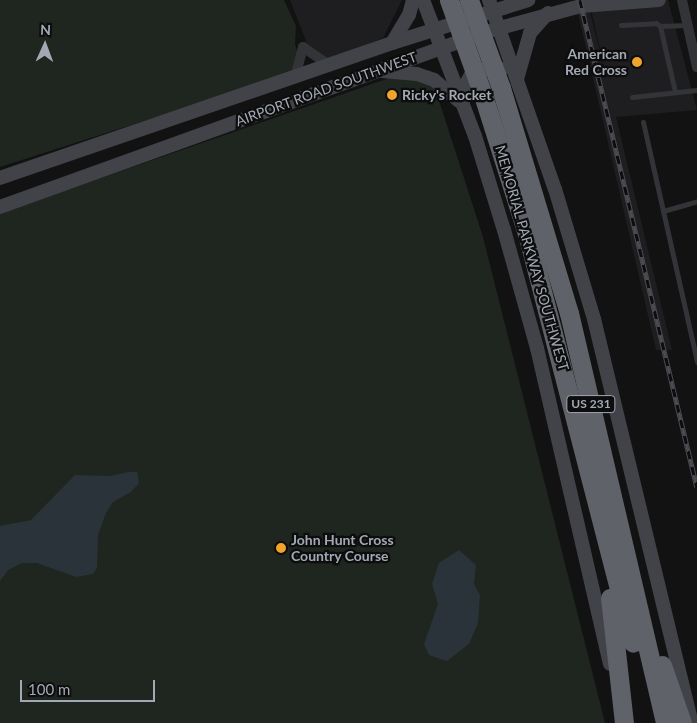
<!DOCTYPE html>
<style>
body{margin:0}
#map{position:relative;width:697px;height:723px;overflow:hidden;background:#121213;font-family:Lato,sans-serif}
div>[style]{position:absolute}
.built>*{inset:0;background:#1e1e20}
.green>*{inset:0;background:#1e261f}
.water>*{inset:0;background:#2a3339}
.lane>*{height:5px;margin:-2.5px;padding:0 2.5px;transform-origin:2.5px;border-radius:2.5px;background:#333438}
.street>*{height:10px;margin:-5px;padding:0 5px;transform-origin:5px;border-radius:5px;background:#333438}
.secondary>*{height:14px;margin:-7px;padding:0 7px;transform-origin:7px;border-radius:7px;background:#414348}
.highway>*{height:19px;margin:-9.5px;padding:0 9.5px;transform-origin:9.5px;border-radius:9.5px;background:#5f6269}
.rail>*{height:4.5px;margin-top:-2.25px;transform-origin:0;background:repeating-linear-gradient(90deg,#0d0d0e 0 8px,#4a4c51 0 16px);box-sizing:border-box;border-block:1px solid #4a4c51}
.highway-bridge>*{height:19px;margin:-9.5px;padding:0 9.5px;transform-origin:9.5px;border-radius:9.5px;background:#5f6269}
.dots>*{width:14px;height:14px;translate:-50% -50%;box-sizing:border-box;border:2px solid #0d0d0e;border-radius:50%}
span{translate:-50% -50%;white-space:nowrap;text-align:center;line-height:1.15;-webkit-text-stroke:4.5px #0d0d0e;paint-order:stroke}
.shield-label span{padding:1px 4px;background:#0d0d0e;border:1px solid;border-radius:4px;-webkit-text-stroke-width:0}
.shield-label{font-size:12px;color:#a3a9b4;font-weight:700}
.poi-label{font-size:14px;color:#a3a9b4;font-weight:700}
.right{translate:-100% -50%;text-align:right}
.left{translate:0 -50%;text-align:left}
.street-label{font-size:14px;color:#a3a9b4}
.north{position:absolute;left:20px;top:20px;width:50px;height:50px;-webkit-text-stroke:4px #0d0d0e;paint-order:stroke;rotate:2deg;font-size:14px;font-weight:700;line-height:20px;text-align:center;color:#a3a9b4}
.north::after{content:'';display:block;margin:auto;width:18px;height:22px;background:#a3a9b4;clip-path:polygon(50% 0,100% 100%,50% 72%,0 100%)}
.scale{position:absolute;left:20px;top:680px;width:135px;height:22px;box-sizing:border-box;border:2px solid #a3a9b4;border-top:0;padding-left:6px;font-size:15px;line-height:18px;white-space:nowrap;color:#a3a9b4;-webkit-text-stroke:4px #0d0d0e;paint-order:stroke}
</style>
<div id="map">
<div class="built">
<i style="clip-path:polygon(290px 0,402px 0,383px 38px,331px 59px,319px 58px,309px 49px)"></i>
<i style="clip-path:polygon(589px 0,668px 0,697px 110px,616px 117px,672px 350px,656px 350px,578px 13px,590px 12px,606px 76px)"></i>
</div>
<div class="green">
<i style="clip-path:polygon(0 0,284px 0,296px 26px,295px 44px,298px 54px,291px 72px,262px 83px,0 167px)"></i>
<i style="clip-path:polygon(398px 75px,434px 85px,483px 237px,605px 723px,0 723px,0 213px)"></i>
</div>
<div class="water">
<i style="clip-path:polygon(128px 472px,137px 472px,139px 483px,131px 492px,113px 502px,106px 513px,98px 535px,97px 568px,93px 574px,76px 577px,37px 563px,22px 563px,8px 570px,0 581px,0 526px,31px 520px,75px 475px,111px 476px)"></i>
<i style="clip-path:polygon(459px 550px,476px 565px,474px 584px,480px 595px,478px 623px,469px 644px,447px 661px,429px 655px,424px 644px,438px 604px,432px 584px,439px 563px)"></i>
</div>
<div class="lane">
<i style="left:621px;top:25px;width:35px;rotate:-3deg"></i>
<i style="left:656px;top:23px;width:5px;rotate:37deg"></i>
<i style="left:660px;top:26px;width:68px;rotate:77.2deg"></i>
<i style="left:660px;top:26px;width:27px;rotate:-2deg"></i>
<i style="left:632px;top:97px;width:65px;rotate:-6.1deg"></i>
<i style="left:643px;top:122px;width:246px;rotate:77.3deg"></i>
<i style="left:663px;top:211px;width:35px;rotate:-16deg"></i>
</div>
<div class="street">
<i style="left:682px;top:0;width:69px;rotate:77.4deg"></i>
<i style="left:295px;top:77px;width:31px;rotate:-75deg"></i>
<i style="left:303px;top:47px;width:32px;rotate:35deg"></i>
</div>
<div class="secondary">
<i style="left:423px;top:0;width:146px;rotate:69.1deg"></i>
<i style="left:475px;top:136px;width:98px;rotate:72.9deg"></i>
<i style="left:504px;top:230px;width:123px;rotate:74.4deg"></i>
<i style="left:537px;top:348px;width:324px;rotate:77deg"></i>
<i style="left:489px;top:0;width:200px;rotate:70.8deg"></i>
<i style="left:555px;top:189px;width:136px;rotate:73.3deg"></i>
<i style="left:594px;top:319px;width:416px;rotate:76.4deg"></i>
<i style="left:492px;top:30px;width:92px;rotate:-15.1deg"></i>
<i style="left:581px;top:6px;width:78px;rotate:-4.4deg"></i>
<i style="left:392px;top:43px;width:33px;rotate:-59deg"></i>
<i style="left:409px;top:15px;width:16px;rotate:-75deg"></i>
<i style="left:382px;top:71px;width:35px;rotate:5deg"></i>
<i style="left:417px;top:74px;width:18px;rotate:19deg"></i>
<i style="left:434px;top:80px;width:33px;rotate:40deg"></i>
<i style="left:517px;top:79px;width:48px;rotate:-74.2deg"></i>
<i style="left:530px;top:33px;width:27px;rotate:-48deg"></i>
<i style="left:463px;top:103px;width:21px;rotate:-79deg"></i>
<i style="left:467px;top:82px;width:8px;rotate:-60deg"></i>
<i style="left:471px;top:75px;width:21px;rotate:-23deg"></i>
<i style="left:490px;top:67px;width:12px;rotate:9deg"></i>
<i style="left:0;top:178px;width:415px;rotate:-19deg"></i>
<i style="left:392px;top:43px;width:143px;rotate:-17.5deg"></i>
<i style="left:0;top:207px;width:502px;rotate:-19.81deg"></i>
</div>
<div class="highway">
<i style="left:501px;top:88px;width:235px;rotate:73.2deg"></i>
<i style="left:569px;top:313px;width:421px;rotate:76.8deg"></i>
<i style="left:483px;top:95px;width:149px;rotate:72.4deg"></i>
<i style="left:528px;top:237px;width:419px;rotate:75.5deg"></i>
<i style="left:610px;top:598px;width:125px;rotate:83.6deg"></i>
<i style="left:662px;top:665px;width:61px;rotate:71deg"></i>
</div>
<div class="rail">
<i style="left:580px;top:0;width:501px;rotate:76.49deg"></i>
</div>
<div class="highway-bridge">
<i style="left:449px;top:0;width:101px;rotate:70.3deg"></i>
<i style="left:469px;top:0;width:94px;rotate:70deg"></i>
</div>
<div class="dots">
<i style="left:637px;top:62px;background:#f1a42b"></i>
<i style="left:392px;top:95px;background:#f1a42b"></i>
<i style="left:281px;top:548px;background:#f1a42b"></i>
</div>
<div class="shield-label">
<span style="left:591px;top:404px">US 231</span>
</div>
<div class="poi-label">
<span class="right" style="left:627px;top:62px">American<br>Red Cross</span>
<span class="left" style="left:402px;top:95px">Ricky's Rocket</span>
<span class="left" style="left:291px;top:548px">John Hunt Cross<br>Country Course</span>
</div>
<div class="street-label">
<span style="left:326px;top:89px;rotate:-20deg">AIRPORT ROAD SOUTHWEST</span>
<span style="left:532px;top:258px;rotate:74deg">MEMORIAL PARKWAY SOUTHWEST</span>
</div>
<div class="north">N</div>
<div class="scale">100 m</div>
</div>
